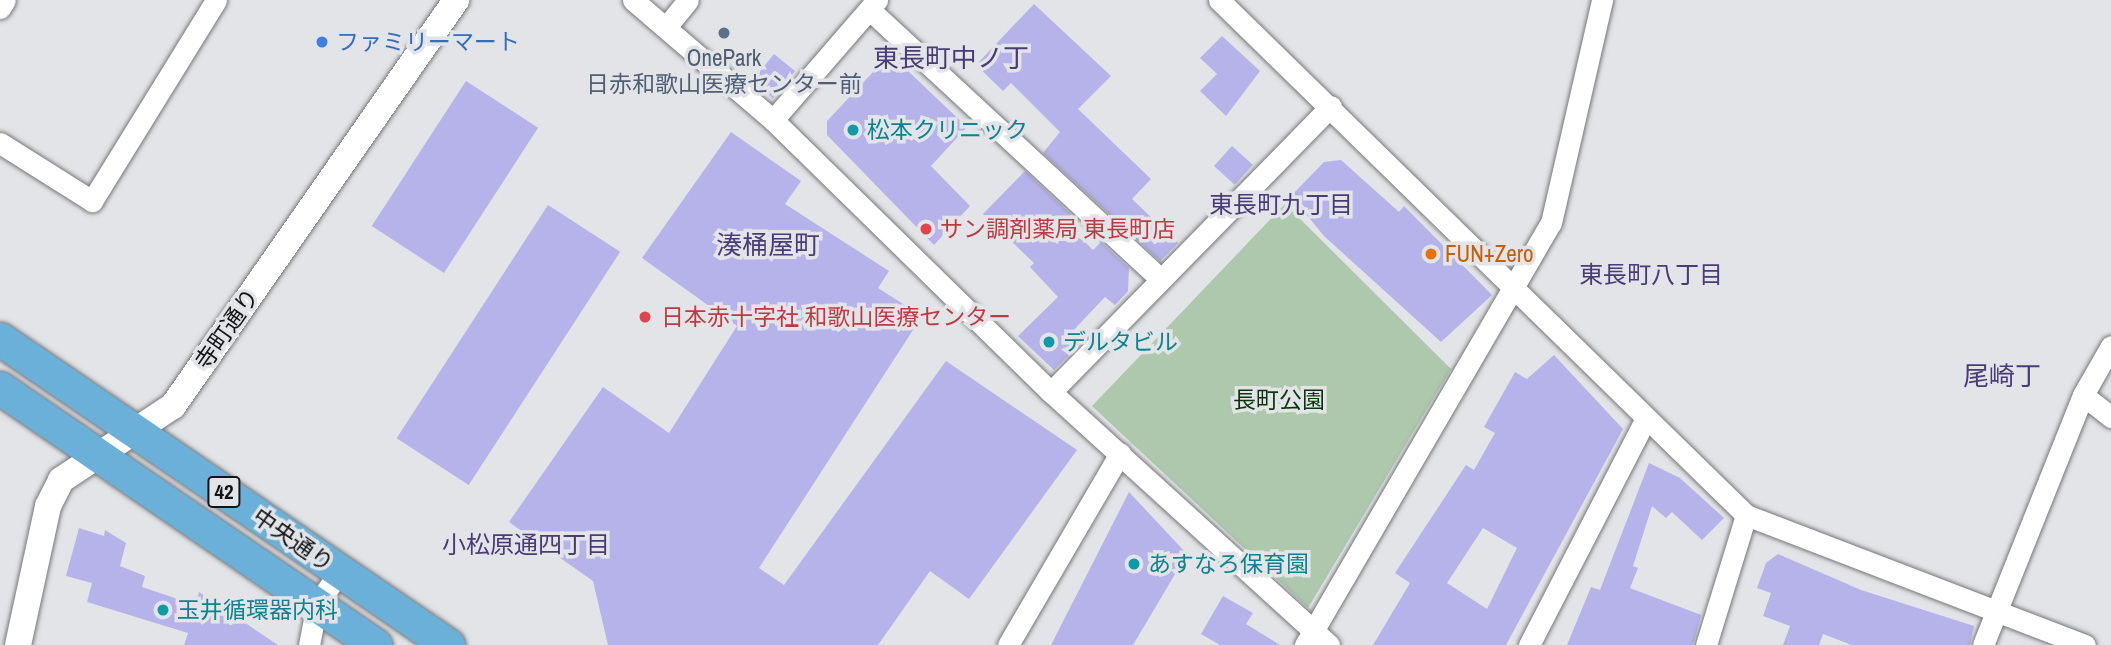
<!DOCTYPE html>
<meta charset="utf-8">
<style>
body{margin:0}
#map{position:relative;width:2111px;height:645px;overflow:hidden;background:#e2e4e7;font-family:"Archivo Narrow","Noto Sans JP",sans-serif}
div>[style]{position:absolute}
.green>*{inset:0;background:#adc8ac}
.building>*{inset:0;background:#b5b3ea;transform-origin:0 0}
.roads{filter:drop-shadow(0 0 2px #76777a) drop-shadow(0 0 2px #76777a)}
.minor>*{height:21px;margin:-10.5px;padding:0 10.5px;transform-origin:10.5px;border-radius:10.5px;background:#fff}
.tertiary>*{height:26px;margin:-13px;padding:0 13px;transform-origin:13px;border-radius:13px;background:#fff}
.trunk>*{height:33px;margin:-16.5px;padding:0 16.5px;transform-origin:16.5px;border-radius:16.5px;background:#6ab0d8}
.dots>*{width:19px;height:19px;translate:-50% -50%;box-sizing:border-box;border:4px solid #e2e4e7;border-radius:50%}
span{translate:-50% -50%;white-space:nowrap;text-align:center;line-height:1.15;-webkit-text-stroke:7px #e2e4e7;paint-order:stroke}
.shield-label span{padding:2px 5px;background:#e2e4e7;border:2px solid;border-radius:5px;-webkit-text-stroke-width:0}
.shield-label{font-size:21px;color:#131415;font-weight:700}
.shop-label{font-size:23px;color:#366cbe}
.left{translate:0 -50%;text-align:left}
.service-label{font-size:23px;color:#4e5e75}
.culture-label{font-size:23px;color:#0d838f}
.health-label{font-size:23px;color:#be3a42}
.food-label{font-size:23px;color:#c56008}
.street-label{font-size:23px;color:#131415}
.park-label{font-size:23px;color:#07370b}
.neighbourhood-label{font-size:24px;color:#4a3b77}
.quarter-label{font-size:26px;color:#4a3b77}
</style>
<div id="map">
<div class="green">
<i style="clip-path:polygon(1285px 204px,1451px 369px,1308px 608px,1092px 406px)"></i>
</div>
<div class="building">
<i style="clip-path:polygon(1034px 4px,1111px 76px,1078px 109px,1151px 179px,1132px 199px,1178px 243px,1160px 261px,1043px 153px,1060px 132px,1011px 83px,1003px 91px,976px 65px)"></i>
<i style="clip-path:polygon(1222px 36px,1260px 71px,1226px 116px,1200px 91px,1217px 74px,1200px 58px)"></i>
<i style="left:774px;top:54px;width:27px;height:35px;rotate:39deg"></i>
<i style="clip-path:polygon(890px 54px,967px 127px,931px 166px,970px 206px,934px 245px,827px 135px,827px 121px)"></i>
<i style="left:466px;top:81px;width:86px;height:173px;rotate:33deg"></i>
<i style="clip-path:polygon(731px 132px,801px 181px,785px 204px,889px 271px,878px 288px,922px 316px,759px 568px,784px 585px,946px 361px,1077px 450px,969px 599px,930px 571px,878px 645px,608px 645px,593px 581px,509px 522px,603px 387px,669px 433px,737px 326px,642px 258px)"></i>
<i style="left:1232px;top:146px;width:28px;height:27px;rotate:42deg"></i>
<i style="clip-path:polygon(1341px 160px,1399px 212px,1404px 206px,1492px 295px,1441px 342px,1324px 236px,1291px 196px,1324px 162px)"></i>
<i style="clip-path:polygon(1025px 171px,1071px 214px,1064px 221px,1093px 250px,1101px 242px,1129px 268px,1128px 291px,1115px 305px,1105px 297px,1067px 337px,1077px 347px,1054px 370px,1018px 336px,1058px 297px,1030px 267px,1034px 263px,983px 214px)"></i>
<i style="left:548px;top:205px;width:86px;height:278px;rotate:33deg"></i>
<i style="clip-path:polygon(evenodd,1554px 355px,1623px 429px,1506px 645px,1373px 645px,1410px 583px,1395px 573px,1466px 465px,1474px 470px,1495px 433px,1484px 427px,1515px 372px,1527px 379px,1554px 355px,1483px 528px,1517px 548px,1487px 609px,1447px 583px,1483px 528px)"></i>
<i style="clip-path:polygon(1649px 463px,1680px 478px,1724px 518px,1702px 540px,1672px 512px,1666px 518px,1652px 506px,1633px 566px,1638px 568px,1630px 588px,1701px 615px,1693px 645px,1567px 645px,1591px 587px,1600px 590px)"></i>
<i style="clip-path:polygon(1129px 492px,1187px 554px,1133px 645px,1051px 645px)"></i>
<i style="clip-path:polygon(79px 528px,104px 536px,105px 530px,126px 543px,120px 566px,145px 576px,142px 587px,196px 605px,199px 592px,278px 645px,184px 645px,188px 633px,87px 602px,92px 583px,66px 576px)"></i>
<i style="clip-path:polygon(1778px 554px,1861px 590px,1974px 626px,1970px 645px,1852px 645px,1823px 634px,1819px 645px,1783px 645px,1790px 626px,1763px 616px,1771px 593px,1757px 588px,1766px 563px)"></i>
<i style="clip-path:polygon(1223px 596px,1253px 613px,1246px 624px,1280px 645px,1220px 645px,1201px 634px)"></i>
</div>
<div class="roads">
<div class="minor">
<i style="left:633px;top:0;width:184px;rotate:40.6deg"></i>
<i style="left:773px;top:120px;width:389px;rotate:44.4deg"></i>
<i style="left:1051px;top:392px;width:376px;rotate:42.3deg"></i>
<i style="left:1219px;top:0;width:737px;rotate:44.34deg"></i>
<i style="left:1746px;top:515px;width:363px;rotate:21deg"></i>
<i style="left:0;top:8px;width:9px;rotate:-58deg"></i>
<i style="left:870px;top:10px;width:393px;rotate:42.8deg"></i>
<i style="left:667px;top:26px;width:33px;rotate:-51deg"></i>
<i style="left:773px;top:120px;width:159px;rotate:-49.1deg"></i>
<i style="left:0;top:143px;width:109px;rotate:32.2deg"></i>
<i style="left:92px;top:201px;width:236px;rotate:-58.3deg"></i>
<i style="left:1051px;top:392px;width:400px;rotate:-45.6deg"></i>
<i style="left:2083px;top:395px;width:36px;rotate:38deg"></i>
<i style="left:309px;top:645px;width:42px;rotate:-79deg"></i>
<i style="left:317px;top:604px;width:39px;rotate:-55deg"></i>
<i style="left:1008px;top:645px;width:222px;rotate:-59.7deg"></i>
<i style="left:1305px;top:645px;width:488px;rotate:-59.8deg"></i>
<i style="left:1551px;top:223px;width:229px;rotate:-77.1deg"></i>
<i style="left:1529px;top:645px;width:253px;rotate:-62.7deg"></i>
<i style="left:1706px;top:645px;width:136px;rotate:-72.9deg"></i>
<i style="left:1983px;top:645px;width:269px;rotate:-68.2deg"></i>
<i style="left:2083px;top:395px;width:56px;rotate:-60.3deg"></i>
</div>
<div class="tertiary">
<i style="left:18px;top:645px;width:142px;rotate:-77.8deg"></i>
<i style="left:48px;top:506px;width:29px;rotate:-63deg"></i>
<i style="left:61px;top:480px;width:134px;rotate:-33.5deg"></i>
<i style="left:173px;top:406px;width:495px;rotate:-55.1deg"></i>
</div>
<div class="trunk">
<i style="left:0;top:339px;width:543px;rotate:34.33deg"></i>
<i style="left:0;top:388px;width:455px;rotate:34.4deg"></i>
</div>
</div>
<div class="dots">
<i style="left:724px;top:33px;background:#5c6f8a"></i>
<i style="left:322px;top:42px;background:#3f7fe0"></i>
<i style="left:853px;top:130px;background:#0f9aa8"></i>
<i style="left:926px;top:229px;background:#e0444e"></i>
<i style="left:1431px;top:254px;background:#e8710a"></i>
<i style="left:645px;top:317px;background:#e0444e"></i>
<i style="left:1049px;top:342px;background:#0f9aa8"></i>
<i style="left:1134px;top:564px;background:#0f9aa8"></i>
<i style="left:163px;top:610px;background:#0f9aa8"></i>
</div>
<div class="shield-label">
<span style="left:224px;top:492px">42</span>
</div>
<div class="shop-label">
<span class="left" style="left:336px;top:42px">ファミリーマート</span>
</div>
<div class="service-label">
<span style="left:724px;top:71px">OnePark<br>日赤和歌山医療センター前</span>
</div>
<div class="culture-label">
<span class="left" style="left:867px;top:130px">松本クリニック</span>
<span class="left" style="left:1063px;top:342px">デルタビル</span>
<span class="left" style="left:1148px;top:564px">あすなろ保育園</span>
<span class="left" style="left:177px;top:610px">玉井循環器内科</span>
</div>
<div class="health-label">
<span class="left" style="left:940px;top:229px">サン調剤薬局 東長町店</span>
<span class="left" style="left:661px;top:317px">日本赤十字社 和歌山医療センター</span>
</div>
<div class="food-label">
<span class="left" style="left:1445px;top:254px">FUN+Zero</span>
</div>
<div class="street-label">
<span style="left:227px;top:329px;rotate:-55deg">寺町通り</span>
<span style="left:293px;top:540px;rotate:35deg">中央通り</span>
</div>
<div class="park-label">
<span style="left:1279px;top:400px">長町公園</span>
</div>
<div class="neighbourhood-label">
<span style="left:1281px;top:205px">東長町九丁目</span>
<span style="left:1651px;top:275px">東長町八丁目</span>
<span style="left:526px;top:545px">小松原通四丁目</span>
</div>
<div class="quarter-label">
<span style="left:951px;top:58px">東長町中ノ丁</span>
<span style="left:768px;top:245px">湊桶屋町</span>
<span style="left:2002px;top:376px">尾崎丁</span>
</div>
</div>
